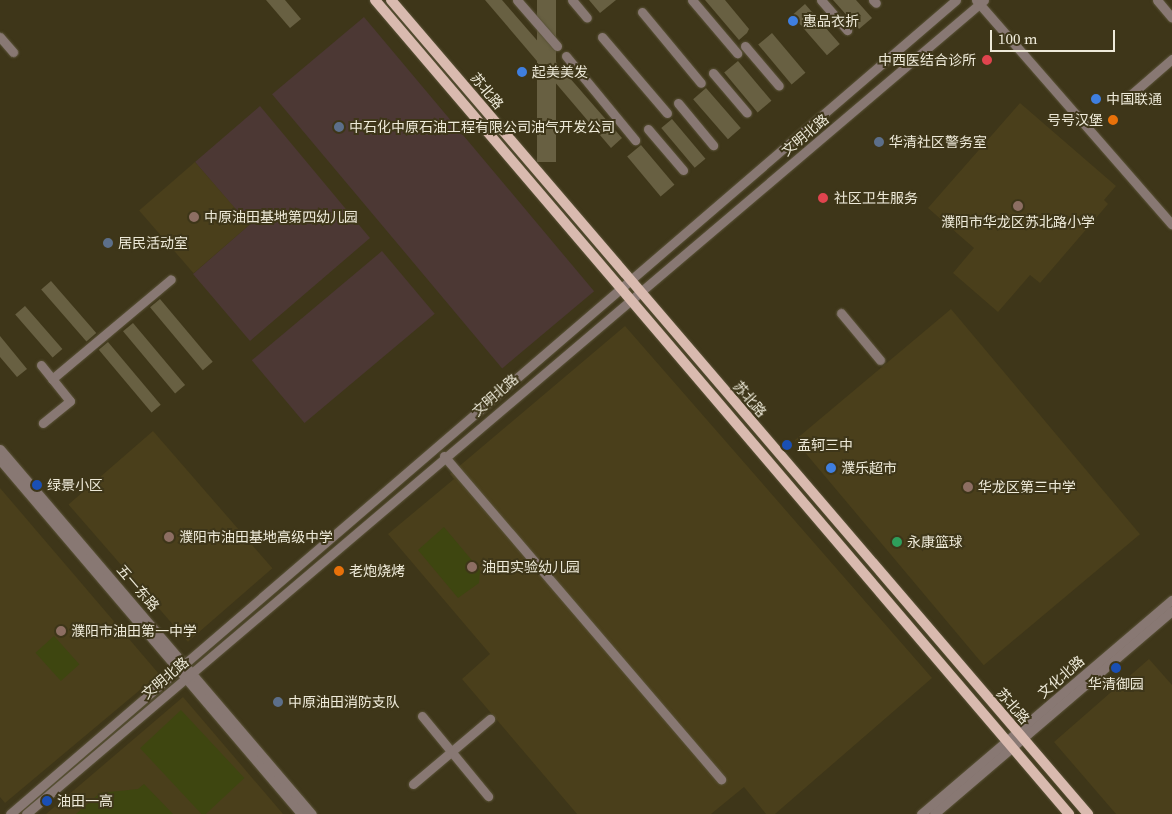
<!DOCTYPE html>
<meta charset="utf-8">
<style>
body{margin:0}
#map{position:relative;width:1172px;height:814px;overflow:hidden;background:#3e3619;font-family:"Source Serif 4","Noto Sans SC",serif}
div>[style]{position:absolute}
.commercial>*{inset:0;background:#4c3834;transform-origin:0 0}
.built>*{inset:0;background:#4a3f1b;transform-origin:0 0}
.green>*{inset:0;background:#3e4610;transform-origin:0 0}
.building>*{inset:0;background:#686042;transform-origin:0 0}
.roads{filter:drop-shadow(0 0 1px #5a5338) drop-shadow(0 0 1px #5a5338)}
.minor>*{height:9px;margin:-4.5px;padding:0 4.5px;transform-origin:4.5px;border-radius:4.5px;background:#887873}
.major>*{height:10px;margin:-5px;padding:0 5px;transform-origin:5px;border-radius:5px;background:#d9baaf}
.dots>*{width:14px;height:14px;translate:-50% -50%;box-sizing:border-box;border:2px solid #3e3619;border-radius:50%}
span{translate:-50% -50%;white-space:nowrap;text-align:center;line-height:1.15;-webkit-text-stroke:4px #3e3619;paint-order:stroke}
.poi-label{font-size:14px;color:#eeead9}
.left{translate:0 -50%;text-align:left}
.right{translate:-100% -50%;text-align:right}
.street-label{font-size:14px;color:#eeead9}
.scale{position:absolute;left:990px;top:30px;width:125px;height:22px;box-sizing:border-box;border:2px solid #eeead9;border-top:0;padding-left:6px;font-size:15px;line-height:18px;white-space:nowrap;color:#eeead9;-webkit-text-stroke:4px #3e3619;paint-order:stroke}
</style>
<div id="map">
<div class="commercial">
<i style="left:364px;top:17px;width:358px;height:120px;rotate:50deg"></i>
<i style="clip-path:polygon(260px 106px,370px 238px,250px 341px,193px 274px,249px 225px,195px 162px)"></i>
<i style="left:382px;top:251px;width:82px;height:170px;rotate:50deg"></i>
</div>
<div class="built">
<i style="clip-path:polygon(1020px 103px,1116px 186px,1104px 200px,1108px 204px,1040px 283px,1030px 275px,998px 312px,953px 273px,974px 248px,928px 208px)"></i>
<i style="left:195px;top:162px;width:83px;height:74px;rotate:49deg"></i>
<i style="left:951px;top:309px;width:294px;height:204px;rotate:50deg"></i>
<i style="clip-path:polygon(625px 326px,932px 678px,775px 814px,766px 814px,744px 787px,711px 814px,577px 814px,462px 679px,490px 654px,388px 534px,454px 479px,450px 474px)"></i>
<i style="left:153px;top:431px;width:182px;height:112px;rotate:49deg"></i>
<i style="clip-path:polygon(0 488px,159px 674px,5px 803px,0 797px)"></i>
<i style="clip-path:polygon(1149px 659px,1172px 685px,1172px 814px,1116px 814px,1054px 742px)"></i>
<i style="clip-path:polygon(183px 697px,283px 814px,46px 814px)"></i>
</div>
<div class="green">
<i style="clip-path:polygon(444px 527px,480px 570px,479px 583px,458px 598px,418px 550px)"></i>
<i style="left:54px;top:636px;width:38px;height:25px;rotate:48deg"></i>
<i style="left:181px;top:710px;width:93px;height:56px;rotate:47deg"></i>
<i style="clip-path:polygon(144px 784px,173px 814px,76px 814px,100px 793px,138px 789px)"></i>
</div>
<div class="building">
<i style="clip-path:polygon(266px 0,285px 0,301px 19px,290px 28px)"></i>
<i style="clip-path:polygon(485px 0,502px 0,622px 138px,611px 148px)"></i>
<i style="left:537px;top:0;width:19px;height:162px"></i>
<i style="clip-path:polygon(589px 0,616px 0,600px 13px)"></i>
<i style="clip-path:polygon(705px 0,725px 0,749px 29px,747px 33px,739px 40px)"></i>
<i style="clip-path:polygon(833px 0,856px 0,872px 18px,859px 29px)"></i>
<i style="left:805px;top:4px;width:53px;height:17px;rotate:49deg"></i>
<i style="left:772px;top:33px;width:52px;height:18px;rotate:50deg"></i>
<i style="left:738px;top:61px;width:52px;height:18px;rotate:50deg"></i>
<i style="left:706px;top:88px;width:53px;height:17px;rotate:49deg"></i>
<i style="left:672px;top:119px;width:52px;height:14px;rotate:50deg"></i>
<i style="left:641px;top:145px;width:52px;height:18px;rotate:50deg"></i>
<i style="left:51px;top:281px;width:69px;height:13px;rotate:49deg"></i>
<i style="left:160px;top:299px;width:82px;height:13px;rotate:50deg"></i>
<i style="left:25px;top:306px;width:57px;height:13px;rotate:49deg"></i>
<i style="left:133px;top:323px;width:81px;height:13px;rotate:50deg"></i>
<i style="clip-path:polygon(0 336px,27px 369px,17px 377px,0 357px)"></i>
<i style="left:108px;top:342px;width:82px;height:12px;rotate:50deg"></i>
</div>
<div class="roads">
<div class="minor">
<i style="left:517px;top:0;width:61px;rotate:49deg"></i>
<i style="left:572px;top:0;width:23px;rotate:50deg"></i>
<i style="left:692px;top:0;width:70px;rotate:49.7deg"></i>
<i style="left:821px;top:0;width:40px;rotate:49deg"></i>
<i style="left:873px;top:0;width:4px;rotate:45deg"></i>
<i style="left:976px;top:0;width:298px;rotate:48.9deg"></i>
<i style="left:1157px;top:0;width:23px;rotate:50deg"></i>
<i style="left:642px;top:12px;width:92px;rotate:50.3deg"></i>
<i style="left:0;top:37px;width:20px;rotate:49deg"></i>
<i style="left:602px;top:37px;width:100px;rotate:49.5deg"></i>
<i style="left:745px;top:46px;width:52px;rotate:49.6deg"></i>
<i style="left:566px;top:56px;width:109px;rotate:50.6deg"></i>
<i style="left:713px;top:73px;width:52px;rotate:49.6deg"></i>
<i style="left:1127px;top:98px;width:60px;rotate:-40.9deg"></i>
<i style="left:678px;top:103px;width:55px;rotate:50.2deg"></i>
<i style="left:648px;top:129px;width:54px;rotate:49.5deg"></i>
<i style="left:841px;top:313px;width:61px;rotate:50.3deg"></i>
<i style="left:41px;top:365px;width:46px;rotate:51.1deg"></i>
<i style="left:70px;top:401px;width:35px;rotate:141deg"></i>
<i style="left:52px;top:379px;width:155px;rotate:-40deg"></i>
<i style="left:0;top:449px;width:480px;rotate:49.5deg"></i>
<i style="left:444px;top:456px;width:426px;rotate:49.4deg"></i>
<i style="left:0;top:460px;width:465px;rotate:49.6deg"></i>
<i style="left:422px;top:716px;width:104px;rotate:50.5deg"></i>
<i style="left:413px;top:784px;width:101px;rotate:-40.2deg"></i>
<i style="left:10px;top:814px;width:1248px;rotate:-40.71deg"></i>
<i style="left:26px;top:814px;width:1257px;rotate:-40.35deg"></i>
<i style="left:921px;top:814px;width:330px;rotate:-40.5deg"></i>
<i style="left:934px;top:814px;width:313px;rotate:-40.5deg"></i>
</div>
<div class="major">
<i style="left:375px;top:0;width:1070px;rotate:49.55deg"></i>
<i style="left:391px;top:0;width:1072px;rotate:49.43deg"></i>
</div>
</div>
<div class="dots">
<i style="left:793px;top:21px;background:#3f7fe0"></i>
<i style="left:987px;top:60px;background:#e0444e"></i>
<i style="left:522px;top:72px;background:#3f7fe0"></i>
<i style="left:1096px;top:99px;background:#3f7fe0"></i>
<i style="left:1113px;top:120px;background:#e8710a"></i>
<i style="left:339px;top:127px;background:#5c6f8a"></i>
<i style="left:879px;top:142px;background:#5c6f8a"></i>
<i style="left:823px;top:198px;background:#e0444e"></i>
<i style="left:1018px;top:206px;background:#8d6e63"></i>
<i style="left:194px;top:217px;background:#8d6e63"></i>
<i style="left:108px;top:243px;background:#5c6f8a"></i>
<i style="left:787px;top:445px;background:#1a4fb4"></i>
<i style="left:831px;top:468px;background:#3f7fe0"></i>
<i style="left:37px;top:485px;background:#1a4fb4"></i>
<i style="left:968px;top:487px;background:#8d6e63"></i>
<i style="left:169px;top:537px;background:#8d6e63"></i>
<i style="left:897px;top:542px;background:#2e9e5b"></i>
<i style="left:472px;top:567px;background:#8d6e63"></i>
<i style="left:339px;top:571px;background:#e8710a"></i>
<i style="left:61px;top:631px;background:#8d6e63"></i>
<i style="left:1116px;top:668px;background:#1a4fb4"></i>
<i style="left:278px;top:702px;background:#5c6f8a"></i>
<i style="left:47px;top:801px;background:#1a4fb4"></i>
</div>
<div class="poi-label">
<span class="left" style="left:803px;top:21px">惠品衣折</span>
<span class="right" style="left:976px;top:60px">中西医结合诊所</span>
<span class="left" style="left:532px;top:72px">起美美发</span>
<span class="left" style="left:1106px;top:99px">中国联通</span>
<span class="right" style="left:1103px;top:120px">号号汉堡</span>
<span class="left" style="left:349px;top:127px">中石化中原石油工程有限公司油气开发公司</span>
<span class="left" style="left:889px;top:142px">华清社区警务室</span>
<span class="left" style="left:834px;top:198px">社区卫生服务</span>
<span class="left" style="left:204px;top:217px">中原油田基地第四幼儿园</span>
<span style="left:1018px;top:222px">濮阳市华龙区苏北路小学</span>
<span class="left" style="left:118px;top:243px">居民活动室</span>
<span class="left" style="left:797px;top:445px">孟轲三中</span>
<span class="left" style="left:841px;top:468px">濮乐超市</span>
<span class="left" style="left:47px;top:485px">绿景小区</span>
<span class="left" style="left:978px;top:487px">华龙区第三中学</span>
<span class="left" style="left:179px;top:537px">濮阳市油田基地高级中学</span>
<span class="left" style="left:907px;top:542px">永康篮球</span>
<span class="left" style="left:482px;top:567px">油田实验幼儿园</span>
<span class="left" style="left:349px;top:571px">老炮烧烤</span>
<span class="left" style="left:71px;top:631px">濮阳市油田第一中学</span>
<span style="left:1116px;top:684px">华清御园</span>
<span class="left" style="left:288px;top:702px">中原油田消防支队</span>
<span class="left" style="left:57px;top:801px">油田一高</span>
</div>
<div class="street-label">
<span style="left:487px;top:91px;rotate:50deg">苏北路</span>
<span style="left:805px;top:135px;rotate:-40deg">文明北路</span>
<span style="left:495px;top:395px;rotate:-41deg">文明北路</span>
<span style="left:750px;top:399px;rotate:49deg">苏北路</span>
<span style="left:138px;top:588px;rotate:49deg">五一东路</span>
<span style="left:1061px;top:677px;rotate:-41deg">文化北路</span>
<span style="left:165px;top:678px;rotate:-40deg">文明北路</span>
<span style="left:1013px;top:706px;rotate:49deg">苏北路</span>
</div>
<div class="scale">100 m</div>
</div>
